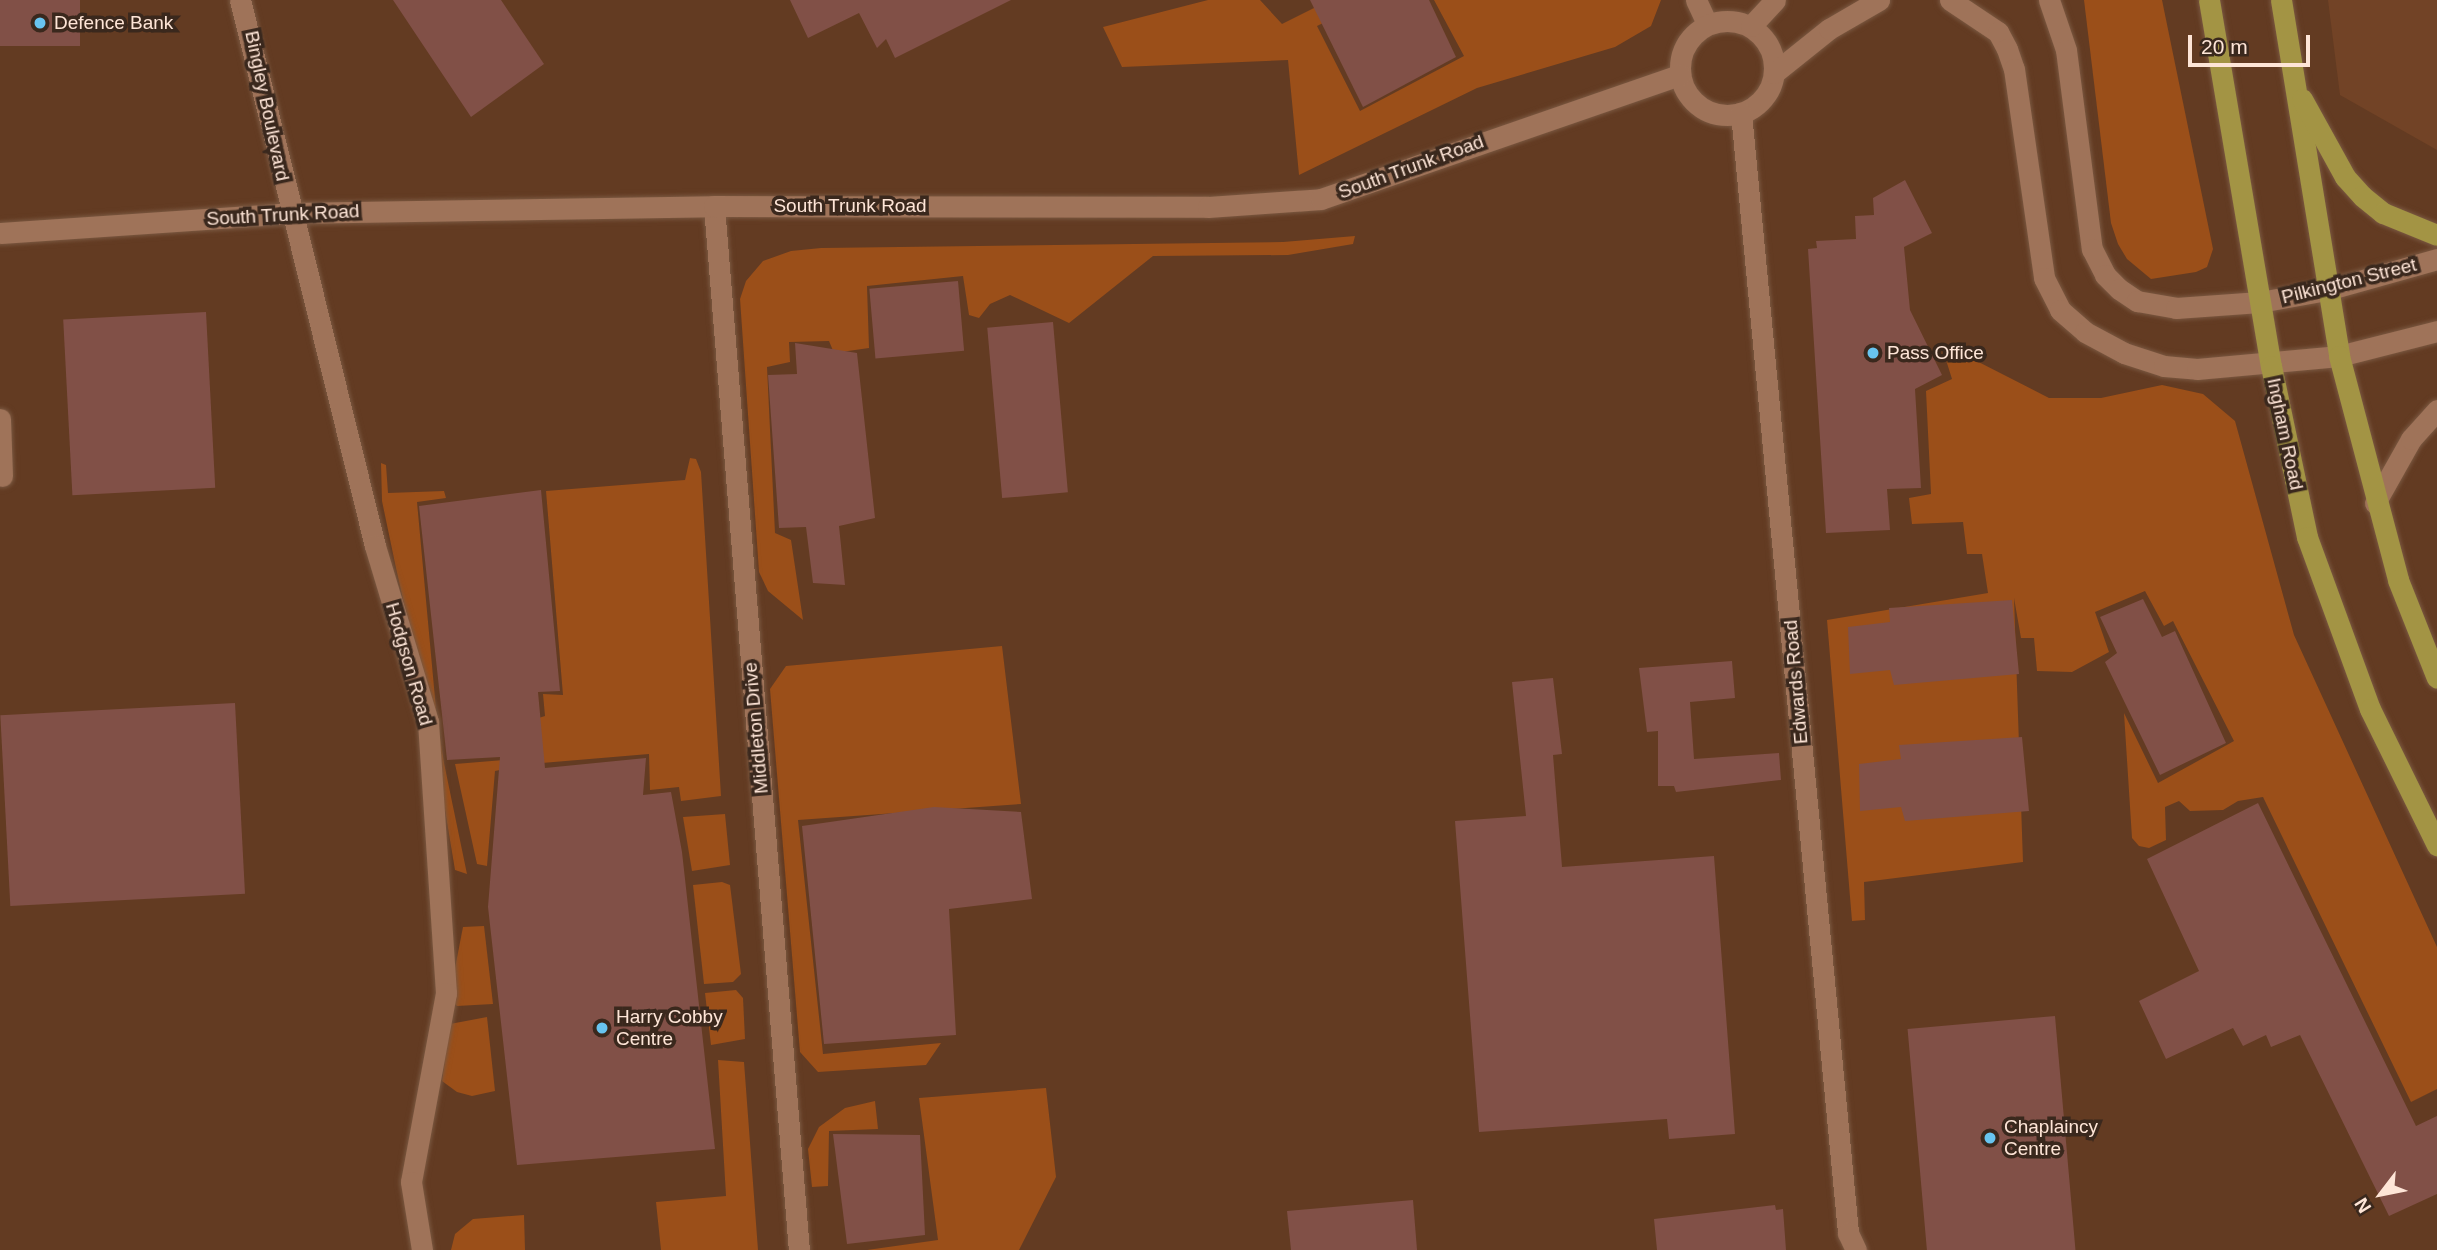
<!DOCTYPE html>
<style>
body{margin:0}
#map{position:relative;width:2437px;height:1250px;overflow:hidden;background:#633b22;font-family:Arial,sans-serif}
div>[style]{position:absolute}
.built>*{inset:0;background:#724326}
.green>*{inset:0;background:#9b4f19}
.building>*{inset:0;background:#815047;transform-origin:0 0}
.roads{filter:drop-shadow(0 0 2px #7a5841) drop-shadow(0 0 2px #7a5841)}
.minor>*{height:21px;margin:-10.5px;padding:0 10.5px;transform-origin:10.5px;border-radius:10.5px;background:#9f7359}
.minor>.ring{margin:-10.5px;padding:0;box-sizing:content-box;background:none;border:21px solid #9f7359;border-radius:50%}
.major>*{height:21px;margin:-10.5px;padding:0 10.5px;transform-origin:10.5px;border-radius:10.5px;background:#a39444}
.dots>*{width:19px;height:19px;translate:-50% -50%;box-sizing:border-box;border:4px solid #3a281d;border-radius:50%}
span{translate:-50% -50%;white-space:nowrap;text-align:center;line-height:1.15;-webkit-text-stroke:7px #3a281d;paint-order:stroke}
.poi-label{font-size:19px;color:#fee5d7}
.left{translate:0 -50%;text-align:left}
.street-label{font-size:19px;color:#fee5d7}
.north{position:absolute;left:2346px;top:1159px;width:70px;height:70px;-webkit-text-stroke:5px #3a281d;paint-order:stroke;rotate:238deg;font-size:19px;font-weight:700;line-height:28px;text-align:center;color:#fee5d7}
.north::after{content:'';display:block;margin:auto;width:24px;height:32px;background:#fee5d7;clip-path:polygon(50% 0,100% 100%,50% 72%,0 100%)}
.scale{position:absolute;left:2188px;top:35px;width:122px;height:32px;box-sizing:border-box;border:4px solid #fee5d7;border-top:0;padding-left:9px;font-size:21px;line-height:24px;white-space:nowrap;color:#fee5d7;-webkit-text-stroke:5px #3a281d;paint-order:stroke}
</style>
<div id="map">
<div class="built">
<i style="clip-path:polygon(2328px 0,2437px 0,2437px 150px,2340px 95px)"></i>
</div>
<div class="green">
<i style="clip-path:polygon(1208px 0,1260px 0,1282px 24px,1330px 0,1355px 7px,1317px 26px,1360px 111px,1464px 56px,1434px 0,1661px 0,1651px 26px,1615px 47px,1477px 88px,1299px 175px,1288px 60px,1122px 67px,1103px 27px)"></i>
<i style="clip-path:polygon(2084px 0,2162px 0,2213px 249px,2207px 267px,2196px 272px,2151px 279px,2127px 259px,2118px 244px,2111px 223px)"></i>
<i style="clip-path:polygon(1355px 236px,1353px 244px,1288px 255px,1153px 256px,1069px 323px,1010px 295px,990px 304px,979px 318px,969px 315px,963px 276px,867px 286px,869px 348px,834px 353px,829px 341px,789px 342px,790px 362px,767px 367px,775px 533px,791px 540px,803px 620px,768px 591px,759px 572px,740px 299px,746px 281px,763px 261px,791px 251px,821px 248px,1283px 242px)"></i>
<i style="clip-path:polygon(1957px 351px,2049px 398px,2101px 398px,2162px 385px,2203px 394px,2235px 421px,2294px 635px,2437px 947px,2437px 1089px,2411px 1102px,2263px 797px,2238px 801px,2223px 810px,2190px 811px,2179px 801px,2165px 807px,2166px 840px,2149px 848px,2139px 846px,2132px 838px,2124px 713px,2158px 783px,2234px 741px,2173px 621px,2164px 626px,2145px 591px,2095px 612px,2109px 652px,2072px 672px,2037px 671px,2034px 638px,2021px 638px,2014px 598px,2023px 862px,1864px 882px,1865px 920px,1852px 921px,1827px 620px,1988px 593px,1982px 554px,1967px 554px,1963px 522px,1912px 524px,1909px 498px,1931px 494px,1926px 391px,1952px 379px,1946px 360px)"></i>
<i style="clip-path:polygon(690px 458px,696px 459px,701px 472px,721px 796px,681px 801px,679px 787px,650px 790px,649px 754px,530px 764px,495px 771px,487px 866px,477px 864px,455px 764px,529px 758px,529px 721px,545px 716px,543px 694px,563px 695px,546px 491px,685px 480px)"></i>
<i style="clip-path:polygon(381px 463px,386px 465px,388px 493px,444px 491px,446px 498px,417px 502px,437px 720px,430px 719px,396px 568px,382px 501px)"></i>
<i style="clip-path:polygon(1002px 646px,1021px 804px,798px 820px,823px 1054px,941px 1043px,926px 1065px,818px 1072px,800px 1052px,770px 689px,786px 666px)"></i>
<i style="clip-path:polygon(439px 731px,444px 763px,467px 874px,455px 870px,432px 732px)"></i>
<i style="clip-path:polygon(725px 814px,730px 865px,692px 871px,683px 817px)"></i>
<i style="clip-path:polygon(722px 882px,730px 885px,741px 974px,733px 982px,704px 984px,693px 885px)"></i>
<i style="clip-path:polygon(484px 926px,493px 1004px,457px 1006px,449px 999px,463px 927px)"></i>
<i style="clip-path:polygon(736px 990px,743px 998px,745px 1039px,711px 1045px,705px 993px)"></i>
<i style="clip-path:polygon(487px 1017px,495px 1091px,472px 1096px,457px 1092px,442px 1081px,450px 1024px)"></i>
<i style="clip-path:polygon(718px 1060px,744px 1062px,758px 1250px,661px 1250px,656px 1202px,726px 1196px)"></i>
<i style="clip-path:polygon(1046px 1088px,1056px 1177px,1019px 1250px,867px 1250px,938px 1240px,919px 1098px)"></i>
<i style="clip-path:polygon(875px 1101px,878px 1129px,829px 1131px,828px 1186px,812px 1187px,808px 1149px,819px 1127px,845px 1108px)"></i>
<i style="clip-path:polygon(524px 1215px,525px 1250px,451px 1250px,455px 1234px,473px 1219px)"></i>
</div>
<div class="building">
<i style="left:0;top:0;width:80px;height:46px"></i>
<i style="clip-path:polygon(393px 0,501px 0,544px 64px,471px 117px)"></i>
<i style="clip-path:polygon(790px 0,1011px 0,895px 58px,886px 39px,877px 48px,859px 13px,808px 38px)"></i>
<i style="clip-path:polygon(1310px 0,1429px 0,1456px 57px,1363px 107px)"></i>
<i style="clip-path:polygon(1905px 180px,1932px 233px,1904px 247px,1910px 310px,1942px 375px,1915px 389px,1921px 488px,1887px 489px,1890px 530px,1826px 533px,1808px 249px,1817px 248px,1816px 241px,1856px 239px,1855px 216px,1874px 215px,1873px 198px)"></i>
<i style="left:958px;top:281px;width:70px;height:89px;rotate:85deg"></i>
<i style="left:206px;top:312px;width:176px;height:143px;rotate:87deg"></i>
<i style="left:1053px;top:322px;width:171px;height:66px;rotate:85deg"></i>
<i style="clip-path:polygon(795px 343px,857px 353px,875px 518px,839px 526px,845px 585px,813px 583px,806px 527px,779px 528px,768px 375px,797px 374px)"></i>
<i style="clip-path:polygon(541px 490px,560px 691px,538px 692px,545px 768px,646px 758px,643px 795px,671px 792px,682px 852px,715px 1149px,517px 1165px,488px 907px,500px 757px,447px 760px,419px 506px)"></i>
<i style="clip-path:polygon(2143px 599px,2162px 637px,2175px 631px,2226px 743px,2160px 775px,2105px 662px,2117px 653px,2100px 617px)"></i>
<i style="clip-path:polygon(2012px 600px,2019px 674px,1894px 685px,1890px 670px,1850px 674px,1848px 627px,1890px 622px,1889px 608px)"></i>
<i style="clip-path:polygon(1732px 661px,1735px 698px,1690px 702px,1694px 759px,1779px 753px,1781px 780px,1676px 792px,1674px 786px,1658px 786px,1658px 731px,1647px 732px,1639px 668px)"></i>
<i style="clip-path:polygon(1553px 678px,1562px 754px,1553px 755px,1562px 867px,1714px 856px,1735px 1134px,1669px 1139px,1667px 1119px,1479px 1132px,1455px 821px,1526px 816px,1512px 682px)"></i>
<i style="left:235px;top:703px;width:191px;height:235px;rotate:87deg"></i>
<i style="clip-path:polygon(2022px 737px,2029px 811px,1905px 821px,1901px 807px,1860px 811px,1859px 764px,1901px 759px,1899px 745px)"></i>
<i style="clip-path:polygon(2258px 803px,2416px 1126px,2437px 1116px,2437px 1194px,2389px 1216px,2300px 1035px,2271px 1047px,2266px 1035px,2243px 1046px,2233px 1028px,2166px 1059px,2139px 1001px,2199px 971px,2147px 859px)"></i>
<i style="clip-path:polygon(934px 807px,1021px 812px,1032px 899px,949px 909px,956px 1035px,824px 1044px,802px 826px)"></i>
<i style="left:2055px;top:1016px;width:235px;height:148px;rotate:85deg"></i>
<i style="clip-path:polygon(833px 1134px,920px 1135px,925px 1235px,847px 1244px)"></i>
<i style="clip-path:polygon(1413px 1200px,1417px 1250px,1291px 1250px,1287px 1211px)"></i>
<i style="clip-path:polygon(1775px 1205px,1776px 1210px,1783px 1209px,1786px 1250px,1657px 1250px,1654px 1219px)"></i>
</div>
<div class="roads">
<div class="minor">
<i style="left:240px;top:0;width:562px;rotate:76.11deg"></i>
<i style="left:375px;top:546px;width:184px;rotate:73.2deg"></i>
<i style="left:428px;top:722px;width:272px;rotate:86.2deg"></i>
<i style="left:446px;top:993px;width:192px;rotate:100.5deg"></i>
<i style="left:411px;top:1182px;width:69px;rotate:80.8deg"></i>
<i style="left:1696px;top:0;width:26px;rotate:65deg"></i>
<i style="left:1950px;top:0;width:58px;rotate:33.7deg"></i>
<i style="left:1998px;top:32px;width:19px;rotate:62deg"></i>
<i style="left:2007px;top:49px;width:21px;rotate:71deg"></i>
<i style="left:2014px;top:69px;width:211px;rotate:81.8deg"></i>
<i style="left:2044px;top:278px;width:36px;rotate:63deg"></i>
<i style="left:2060px;top:310px;width:33px;rotate:41deg"></i>
<i style="left:2085px;top:332px;width:44px;rotate:28.3deg"></i>
<i style="left:2124px;top:353px;width:42px;rotate:18deg"></i>
<i style="left:2164px;top:366px;width:33px;rotate:5deg"></i>
<i style="left:2197px;top:369px;width:143px;rotate:-5.2deg"></i>
<i style="left:2339px;top:356px;width:101px;rotate:-14.3deg"></i>
<i style="left:2049px;top:0;width:53px;rotate:71.2deg"></i>
<i style="left:2066px;top:50px;width:201px;rotate:82.6deg"></i>
<i style="left:2092px;top:249px;width:29px;rotate:63deg"></i>
<i style="left:2105px;top:275px;width:20px;rotate:45deg"></i>
<i style="left:2119px;top:289px;width:22px;rotate:34deg"></i>
<i style="left:2137px;top:301px;width:40px;rotate:10deg"></i>
<i style="left:2176px;top:308px;width:84px;rotate:-4.1deg"></i>
<i style="left:2260px;top:302px;width:68px;rotate:-10.2deg"></i>
<i style="left:2327px;top:290px;width:114px;rotate:-15.7deg"></i>
<i class="ring" style="left:1680px;top:21px;width:73px;height:73px"></i>
<i style="left:1751px;top:26px;width:35px;rotate:-47deg"></i>
<i style="left:1774px;top:73px;width:70px;rotate:-38.7deg"></i>
<i style="left:1829px;top:29px;width:58px;rotate:-30.1deg"></i>
<i style="left:1741px;top:113px;width:1125px;rotate:84.54deg"></i>
<i style="left:1848px;top:1233px;width:19px;rotate:65deg"></i>
<i style="left:714px;top:206px;width:1047px;rotate:85.35deg"></i>
<i style="left:0;top:233px;width:291px;rotate:-3.9deg"></i>
<i style="left:290px;top:213px;width:424px;rotate:-0.9deg"></i>
<i style="left:714px;top:206px;width:494px;rotate:0.1deg"></i>
<i style="left:1208px;top:207px;width:113px;rotate:-4deg"></i>
<i style="left:1321px;top:199px;width:380px;rotate:-19.1deg"></i>
<i style="left:0;top:419px;width:57px;rotate:88deg"></i>
<i style="left:2375px;top:503px;width:73px;rotate:-60.6deg"></i>
<i style="left:2411px;top:439px;width:39px;rotate:-48deg"></i>
</div>
<div class="major">
<i style="left:2209px;top:0;width:371px;rotate:80.4deg"></i>
<i style="left:2271px;top:366px;width:175px;rotate:78.1deg"></i>
<i style="left:2307px;top:537px;width:183px;rotate:69.9deg"></i>
<i style="left:2370px;top:709px;width:152px;rotate:63.8deg"></i>
<i style="left:2281px;top:0;width:361px;rotate:80.7deg"></i>
<i style="left:2339px;top:356px;width:232px;rotate:75.2deg"></i>
<i style="left:2398px;top:580px;width:105px;rotate:68.3deg"></i>
<i style="left:2302px;top:99px;width:89px;rotate:61.1deg"></i>
<i style="left:2345px;top:177px;width:25px;rotate:48deg"></i>
<i style="left:2362px;top:196px;width:27px;rotate:39deg"></i>
<i style="left:2383px;top:213px;width:58px;rotate:22.2deg"></i>
</div>
</div>
<div class="dots">
<i style="left:40px;top:23px;background:#68c4f0"></i>
<i style="left:1873px;top:353px;background:#68c4f0"></i>
<i style="left:602px;top:1028px;background:#68c4f0"></i>
<i style="left:1990px;top:1138px;background:#68c4f0"></i>
</div>
<div class="poi-label">
<span class="left" style="left:54px;top:23px">Defence Bank</span>
<span class="left" style="left:1887px;top:353px">Pass Office</span>
<span class="left" style="left:616px;top:1028px">Harry Cobby<br>Centre</span>
<span class="left" style="left:2004px;top:1138px">Chaplaincy<br>Centre</span>
</div>
<div class="street-label">
<span style="left:267px;top:106px;rotate:78deg">Bingley Boulevard</span>
<span style="left:1411px;top:167px;rotate:-20deg">South Trunk Road</span>
<span style="left:850px;top:206px">South Trunk Road</span>
<span style="left:283px;top:215px;rotate:-3deg">South Trunk Road</span>
<span style="left:2349px;top:281px;rotate:-14deg">Pilkington Street</span>
<span style="left:2285px;top:434px;rotate:78deg">Ingham Road</span>
<span style="left:409px;top:664px;rotate:74deg">Hodgson Road</span>
<span style="left:1796px;top:682px;rotate:-95deg">Edwards Road</span>
<span style="left:756px;top:728px;rotate:-95deg">Middleton Drive</span>
</div>
<div class="north">N</div>
<div class="scale">20 m</div>
</div>
